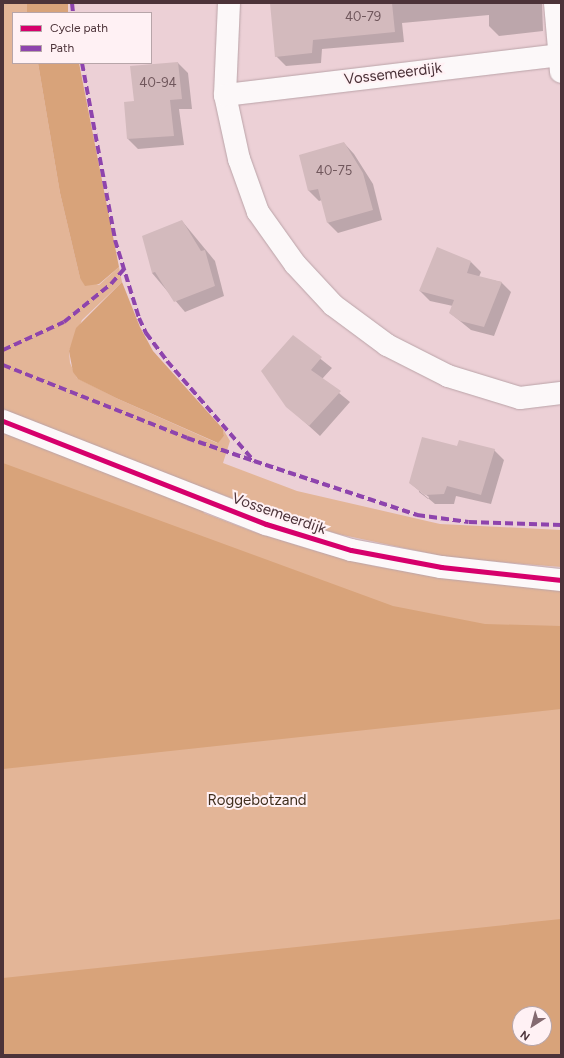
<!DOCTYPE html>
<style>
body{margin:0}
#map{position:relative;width:564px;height:1058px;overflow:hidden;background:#ecd0d6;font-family:Figtree,sans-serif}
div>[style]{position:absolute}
.green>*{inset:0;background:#e3b597}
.forest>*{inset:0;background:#d8a37a;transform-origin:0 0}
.shadow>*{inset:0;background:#0003}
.building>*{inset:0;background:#d3babd}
.roads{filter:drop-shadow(0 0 1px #baa3a8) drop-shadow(0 0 1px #baa3a8)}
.minor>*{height:22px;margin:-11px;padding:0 11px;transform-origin:11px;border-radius:11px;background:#fcf8f9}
.quiet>*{height:4px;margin-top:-2px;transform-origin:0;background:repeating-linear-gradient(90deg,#8e44ad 0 8px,transparent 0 12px)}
.cycleway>*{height:5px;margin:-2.5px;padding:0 2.5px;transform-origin:2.5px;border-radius:2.5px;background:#d6006c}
span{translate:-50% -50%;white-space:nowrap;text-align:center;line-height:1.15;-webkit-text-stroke:4px #fff1f4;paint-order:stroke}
.number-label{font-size:13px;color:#70575c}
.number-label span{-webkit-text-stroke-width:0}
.street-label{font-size:15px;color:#4c3339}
.park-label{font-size:15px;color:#412f1e}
.frame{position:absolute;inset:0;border:4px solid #4c3339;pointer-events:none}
.legend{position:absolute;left:12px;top:12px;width:140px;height:52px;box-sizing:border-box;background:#fff1f4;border:1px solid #b7a5a9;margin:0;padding:5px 7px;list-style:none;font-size:12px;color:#4c3339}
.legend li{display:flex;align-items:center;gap:8px;height:20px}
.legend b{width:20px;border:1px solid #b7a5a9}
.north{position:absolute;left:512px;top:1006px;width:40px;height:40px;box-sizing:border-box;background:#fff1f4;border:1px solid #b7a5a9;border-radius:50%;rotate:216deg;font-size:11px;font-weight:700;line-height:16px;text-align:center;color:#4c3339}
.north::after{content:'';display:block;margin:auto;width:14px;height:18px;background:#846a70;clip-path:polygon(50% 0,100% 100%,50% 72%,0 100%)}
</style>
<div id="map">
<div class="green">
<i style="clip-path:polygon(evenodd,3px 3px,27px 3px,29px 13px,13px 13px,13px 63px,38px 63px,60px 193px,80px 278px,99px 285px,119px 267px,122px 282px,82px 320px,69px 351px,70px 363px,77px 378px,116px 398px,217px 443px,224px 436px,223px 429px,230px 441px,223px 463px,297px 491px,440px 524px,561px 530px,561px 567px,451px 558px,338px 534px,289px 519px,193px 484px,204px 513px,254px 532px,319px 552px,374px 566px,432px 576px,480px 583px,561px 589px,561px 1055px,3px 1055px,3px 3px,520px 1014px,544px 1014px,544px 1038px,520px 1038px,520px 1014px)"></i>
</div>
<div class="forest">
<i style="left:27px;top:3px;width:41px;height:10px"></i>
<i style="clip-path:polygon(38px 63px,79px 63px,119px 267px,99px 284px,85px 286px,80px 278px,60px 193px)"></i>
<i style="clip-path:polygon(122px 282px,140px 327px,153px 351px,223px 429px,224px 436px,218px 443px,116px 398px,78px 379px,73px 372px,69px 351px,76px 328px)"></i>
<i style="clip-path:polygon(3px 463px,393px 606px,485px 624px,561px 626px,561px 709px,3px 769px)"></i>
<i style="clip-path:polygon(evenodd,561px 919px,561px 1055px,3px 1055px,3px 978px,561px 919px,520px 1014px,544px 1014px,544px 1038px,520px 1038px,520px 1014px)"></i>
</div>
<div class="shadow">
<i style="clip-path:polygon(271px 3px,542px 3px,543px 31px,499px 36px,489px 26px,489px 15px,402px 23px,404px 42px,322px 49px,321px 63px,286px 66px,276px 56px)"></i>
<i style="clip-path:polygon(178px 63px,188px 73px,192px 109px,179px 109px,184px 145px,138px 149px,128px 139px,125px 103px,135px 102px)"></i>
<i style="clip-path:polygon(344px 143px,354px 154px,373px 184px,382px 220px,338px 233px,328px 223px,322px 200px,319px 201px,309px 191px,300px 156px)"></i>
<i style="clip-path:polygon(182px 221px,215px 261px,224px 296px,185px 312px,152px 273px)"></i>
<i style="clip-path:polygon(471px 262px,481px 272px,479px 277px,501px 282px,511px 292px,494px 336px,471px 330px,450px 313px,453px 306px,430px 301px,420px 291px)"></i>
<i style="clip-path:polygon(293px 337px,332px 368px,322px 379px,350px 402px,320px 436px,287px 406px)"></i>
<i style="clip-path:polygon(evenodd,457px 447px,494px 450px,504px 460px,491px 504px,456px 496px,454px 504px,435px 504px,410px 483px,457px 447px,419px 490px,429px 497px,428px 499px,419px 492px,419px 490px)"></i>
</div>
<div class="building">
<i style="clip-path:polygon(270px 3px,392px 3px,395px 32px,313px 40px,312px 53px,275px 57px)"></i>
<i style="clip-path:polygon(178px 62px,182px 99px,170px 100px,174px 136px,127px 139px,124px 102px,134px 101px,130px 66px)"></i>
<i style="clip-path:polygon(344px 142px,363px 173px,373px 210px,327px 223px,318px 189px,308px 191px,299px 155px)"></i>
<i style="clip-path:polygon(182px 220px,201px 251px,205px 250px,215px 286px,174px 302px,155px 272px,152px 273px,142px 236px)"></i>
<i style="clip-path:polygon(437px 247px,471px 261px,467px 273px,502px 282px,484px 327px,460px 321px,449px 313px,454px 300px,419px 291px)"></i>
<i style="clip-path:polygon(293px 335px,322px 357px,311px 370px,341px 391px,309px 426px,286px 407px,261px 371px)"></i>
<i style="clip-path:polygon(422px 437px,457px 446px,459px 440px,495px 449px,481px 495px,447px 486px,444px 494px,425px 495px,409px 483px)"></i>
</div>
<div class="roads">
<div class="minor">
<i style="left:229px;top:3px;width:92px;rotate:92.5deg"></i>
<i style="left:225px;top:95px;width:66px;rotate:77.7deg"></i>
<i style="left:239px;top:159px;width:56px;rotate:70.3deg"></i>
<i style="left:258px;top:212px;width:64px;rotate:54.6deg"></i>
<i style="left:295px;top:264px;width:56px;rotate:47.2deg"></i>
<i style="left:333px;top:305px;width:67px;rotate:36.5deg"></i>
<i style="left:387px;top:345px;width:68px;rotate:26.9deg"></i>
<i style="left:448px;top:376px;width:75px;rotate:17deg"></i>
<i style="left:520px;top:398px;width:41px;rotate:-7deg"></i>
<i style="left:555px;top:3px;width:69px;rotate:85deg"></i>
<i style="left:225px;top:95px;width:338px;rotate:-6.8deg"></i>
<i style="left:3px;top:421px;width:282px;rotate:21.4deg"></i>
<i style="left:266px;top:524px;width:89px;rotate:17deg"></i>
<i style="left:351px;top:550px;width:92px;rotate:10.7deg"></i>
<i style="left:441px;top:567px;width:121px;rotate:6.2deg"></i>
</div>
</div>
<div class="quiet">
<i style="left:72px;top:3px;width:10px;rotate:84deg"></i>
<i style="left:82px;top:63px;width:180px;rotate:79.4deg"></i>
<i style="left:115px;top:240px;width:82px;rotate:72.9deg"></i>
<i style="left:139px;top:318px;width:17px;rotate:65deg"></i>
<i style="left:146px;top:333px;width:35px;rotate:53deg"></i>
<i style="left:167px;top:361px;width:133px;rotate:49deg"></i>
<i style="left:254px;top:461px;width:172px;rotate:18.3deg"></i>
<i style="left:417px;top:515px;width:52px;rotate:7.7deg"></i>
<i style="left:469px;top:522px;width:92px;rotate:1.9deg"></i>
<i style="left:3px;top:350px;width:67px;rotate:-24.7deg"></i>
<i style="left:64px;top:322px;width:60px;rotate:-39deg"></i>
<i style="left:111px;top:284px;width:20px;rotate:-49deg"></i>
<i style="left:3px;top:365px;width:198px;rotate:21.6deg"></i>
<i style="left:187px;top:438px;width:71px;rotate:18.9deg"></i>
</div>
<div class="cycleway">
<i style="left:3px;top:421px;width:282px;rotate:21.4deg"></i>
<i style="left:266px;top:524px;width:89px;rotate:17deg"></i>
<i style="left:351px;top:550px;width:92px;rotate:10.7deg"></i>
<i style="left:441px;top:567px;width:121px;rotate:6.2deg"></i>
</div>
<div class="number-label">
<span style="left:363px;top:17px">40-79</span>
<span style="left:158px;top:83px">40-94</span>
<span style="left:334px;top:171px">40-75</span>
</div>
<div class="street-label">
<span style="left:393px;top:74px;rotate:-7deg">Vossemeerdijk</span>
<span style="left:279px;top:514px;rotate:19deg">Vossemeerdijk</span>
</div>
<div class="park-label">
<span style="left:257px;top:801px">Roggebotzand</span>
</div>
<div class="frame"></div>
<ul class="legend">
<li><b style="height:5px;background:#d6006c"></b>Cycle path</li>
<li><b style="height:5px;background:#8e44ad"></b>Path</li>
</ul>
<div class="north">N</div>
</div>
